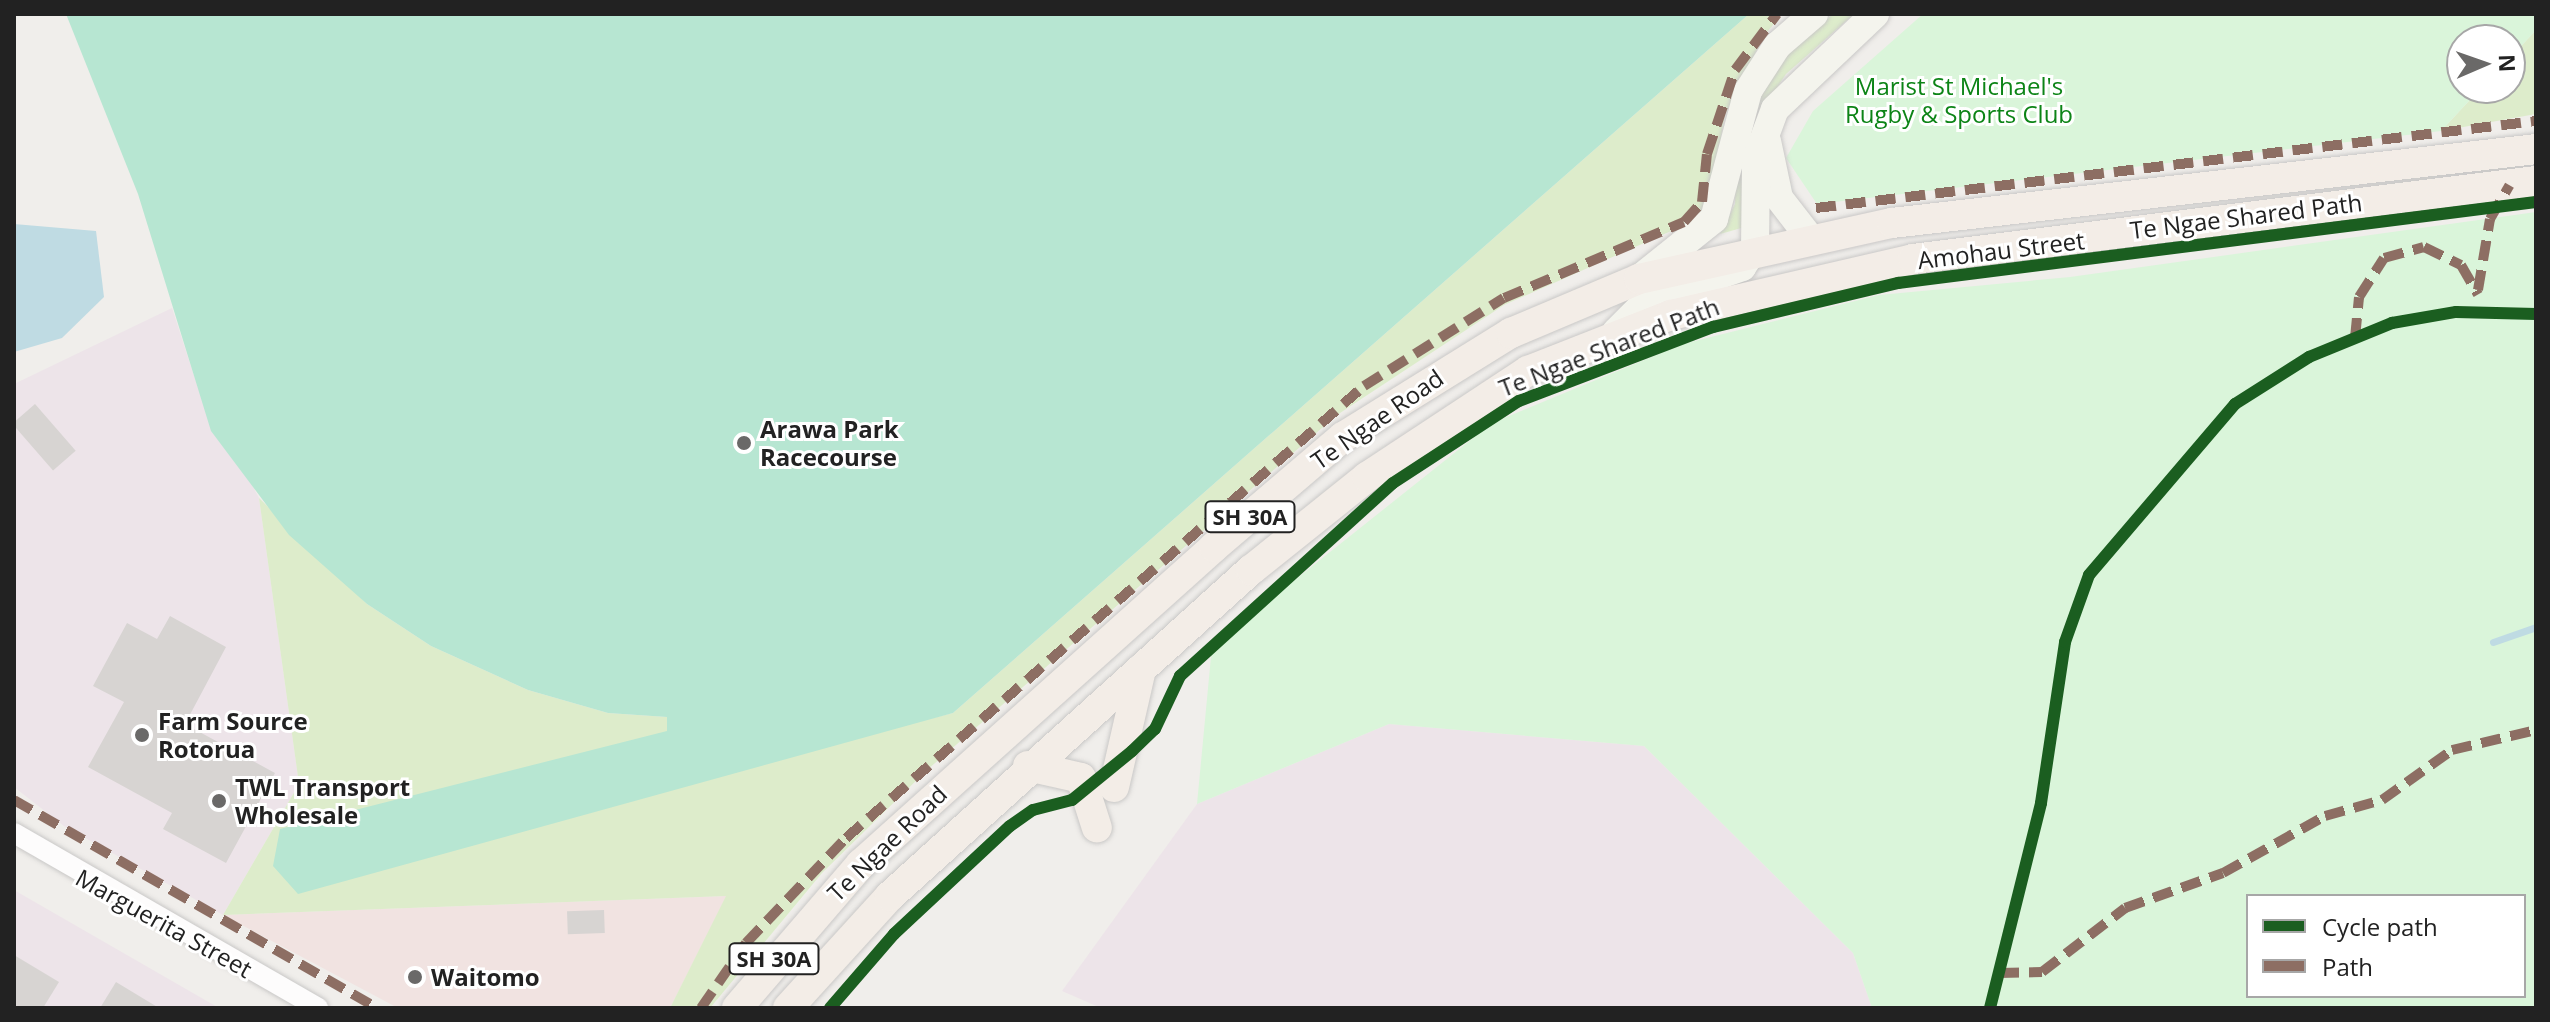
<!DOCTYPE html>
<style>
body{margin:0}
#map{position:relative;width:2550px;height:1022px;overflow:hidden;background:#f0eeeb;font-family:"Open Sans",sans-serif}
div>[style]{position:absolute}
.commercial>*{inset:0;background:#f1e3e1}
.industrial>*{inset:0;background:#ede4e9}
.grass>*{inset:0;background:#ddeccb}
.park>*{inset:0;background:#daf5da}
.pitch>*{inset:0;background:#b7e6d2}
.water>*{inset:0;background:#bfdbe3}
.stream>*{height:7px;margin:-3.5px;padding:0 3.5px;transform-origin:3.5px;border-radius:3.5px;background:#bfdbe3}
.building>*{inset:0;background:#d7d4d2;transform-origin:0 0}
.roads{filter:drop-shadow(0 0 2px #c9c8c7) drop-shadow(0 0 2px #c9c8c7)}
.street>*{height:20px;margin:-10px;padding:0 10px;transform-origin:10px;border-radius:10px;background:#fdfcfc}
.secondary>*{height:28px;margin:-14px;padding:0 14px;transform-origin:14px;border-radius:14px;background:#f4f4ed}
.primary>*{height:30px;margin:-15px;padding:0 15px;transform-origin:15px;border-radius:15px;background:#f3ede7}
.quiet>*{height:10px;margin-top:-5px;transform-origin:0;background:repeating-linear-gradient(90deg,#8d6e63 0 20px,transparent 0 30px)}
.cycleway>*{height:12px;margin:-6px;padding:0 6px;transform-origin:6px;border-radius:6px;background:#1b5e20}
.dots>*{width:22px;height:22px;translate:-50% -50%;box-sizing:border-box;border:4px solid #fff;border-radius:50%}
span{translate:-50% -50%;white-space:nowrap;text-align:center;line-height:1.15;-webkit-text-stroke:6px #fff;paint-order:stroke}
.shield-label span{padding:2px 6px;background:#fff;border:2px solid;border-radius:6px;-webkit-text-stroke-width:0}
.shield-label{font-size:22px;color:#222;font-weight:700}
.park-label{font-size:24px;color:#0c8416}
.street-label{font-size:24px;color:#222}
.poi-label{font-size:24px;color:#222;font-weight:700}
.left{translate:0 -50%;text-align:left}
.frame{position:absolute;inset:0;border:16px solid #222;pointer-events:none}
.legend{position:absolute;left:2246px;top:894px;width:280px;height:104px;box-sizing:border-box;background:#fff;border:2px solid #a7a7a7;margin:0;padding:10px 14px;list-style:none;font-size:24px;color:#222}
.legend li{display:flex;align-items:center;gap:16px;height:40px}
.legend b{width:40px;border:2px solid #a7a7a7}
.north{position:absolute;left:2446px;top:24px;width:80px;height:80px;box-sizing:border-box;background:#fff;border:2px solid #a7a7a7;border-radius:50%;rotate:88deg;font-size:22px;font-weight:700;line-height:32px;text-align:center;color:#222}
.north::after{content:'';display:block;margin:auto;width:28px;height:36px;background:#6a6968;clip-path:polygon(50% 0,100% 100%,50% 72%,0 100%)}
</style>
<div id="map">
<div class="commercial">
<i style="clip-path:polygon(727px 896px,670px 1008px,398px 1008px,223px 915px)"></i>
</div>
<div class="industrial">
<i style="clip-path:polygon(172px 308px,198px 388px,259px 498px,299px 784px,223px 915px,64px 826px,14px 787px,14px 384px)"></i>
<i style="clip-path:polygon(1389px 724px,1644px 746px,1853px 953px,1872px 1008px,1101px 1008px,1062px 991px,1197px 804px)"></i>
<i style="clip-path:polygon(14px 890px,219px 1008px,14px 1008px)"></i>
</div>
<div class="grass">
<i style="clip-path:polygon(1749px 14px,1782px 14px,1763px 37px,1725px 115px,1709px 203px,1696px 220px,1504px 305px,1337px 415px,927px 770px,822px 873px,710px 1008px,670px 1008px,726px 896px,223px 915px,299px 784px,259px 498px,367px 604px,431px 646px,528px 690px,608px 713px,667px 717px,667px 731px,825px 745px,953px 713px)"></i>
<i style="clip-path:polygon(1833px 14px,1854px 14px,1786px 74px,1762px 110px,1745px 227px,1720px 234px,1735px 204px,1736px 138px,1778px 62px)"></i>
<i style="clip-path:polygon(2536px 30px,2536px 114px,2441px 131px,2481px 88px,2510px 88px,2510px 58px)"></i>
</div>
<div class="park">
<i style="clip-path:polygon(1923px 14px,2536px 14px,2536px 30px,2510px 58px,2510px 40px,2462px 40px,2462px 88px,2481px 88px,2441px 131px,1817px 204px,1786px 158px,1813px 111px)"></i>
<i style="clip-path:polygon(evenodd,2536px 212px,2536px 1008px,1872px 1008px,1853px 953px,1644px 746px,1389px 724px,1197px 804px,1212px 646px,1492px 423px,1683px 344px,1879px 295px,2070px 277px,2536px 212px,2248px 896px,2524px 896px,2524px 996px,2248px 996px,2248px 896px)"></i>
</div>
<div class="pitch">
<i style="clip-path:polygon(66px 14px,1749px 14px,953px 713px,298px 894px,273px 866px,280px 829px,667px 731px,667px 717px,608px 713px,528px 690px,431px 646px,367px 604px,289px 535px,211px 431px,138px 194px)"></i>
</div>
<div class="water">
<i style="clip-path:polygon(14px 224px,96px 231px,104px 297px,62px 338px,14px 352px)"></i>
</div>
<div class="stream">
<i style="left:2493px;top:642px;width:46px;rotate:-19.2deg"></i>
</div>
<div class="building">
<i style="left:35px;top:404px;width:62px;height:30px;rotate:49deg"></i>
<i style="clip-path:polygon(170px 616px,226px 647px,185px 724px,275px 773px,226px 863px,163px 829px,172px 813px,88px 767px,124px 702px,93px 686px,127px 623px,157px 639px)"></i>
<i style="left:604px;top:910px;width:23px;height:37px;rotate:88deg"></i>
<i style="clip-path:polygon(14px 955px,59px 982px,43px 1008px,14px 1008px)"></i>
<i style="clip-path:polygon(116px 982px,159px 1008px,100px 1008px)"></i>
</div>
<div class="roads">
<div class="street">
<i style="left:14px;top:833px;width:351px;rotate:29.9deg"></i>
</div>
<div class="secondary">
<i style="left:1767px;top:141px;width:58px;rotate:78.1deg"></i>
<i style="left:1779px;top:198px;width:51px;rotate:52.2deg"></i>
<i style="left:1639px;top:279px;width:96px;rotate:-38.7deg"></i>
<i style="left:1714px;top:219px;width:132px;rotate:-75.1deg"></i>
<i style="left:1748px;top:91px;width:54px;rotate:-57.2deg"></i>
<i style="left:1777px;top:46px;width:49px;rotate:-40.9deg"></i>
<i style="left:1616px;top:332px;width:45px;rotate:-45deg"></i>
<i style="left:1648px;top:300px;width:100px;rotate:-19.3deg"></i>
<i style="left:1742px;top:267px;width:23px;rotate:-56deg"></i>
<i style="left:1755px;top:248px;width:88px;rotate:-89.3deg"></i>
<i style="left:1756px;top:160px;width:54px;rotate:-69.6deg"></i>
<i style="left:1775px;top:109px;width:138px;rotate:-43.5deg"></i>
</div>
<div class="primary">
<i style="left:1028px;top:766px;width:54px;rotate:12.8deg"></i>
<i style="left:1081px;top:778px;width:52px;rotate:72.3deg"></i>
<i style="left:1114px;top:787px;width:121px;rotate:-77.1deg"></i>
<i style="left:737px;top:1008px;width:190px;rotate:-49.3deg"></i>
<i style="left:861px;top:864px;width:474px;rotate:-41.9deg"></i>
<i style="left:1214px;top:547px;width:170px;rotate:-40.5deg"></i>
<i style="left:1343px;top:437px;width:198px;rotate:-31.8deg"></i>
<i style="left:1511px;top:333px;width:139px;rotate:-22.9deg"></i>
<i style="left:1639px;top:279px;width:259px;rotate:-12.5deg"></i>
<i style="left:1892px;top:223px;width:648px;rotate:-6.55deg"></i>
<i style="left:788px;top:1008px;width:151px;rotate:-47.7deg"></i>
<i style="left:890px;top:896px;width:486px;rotate:-42.1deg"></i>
<i style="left:1251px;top:570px;width:149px;rotate:-38.7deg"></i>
<i style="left:1367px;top:477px;width:193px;rotate:-33.4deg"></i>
<i style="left:1528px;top:371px;width:154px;rotate:-21.4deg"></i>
<i style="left:1671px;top:315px;width:248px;rotate:-13deg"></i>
<i style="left:1913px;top:259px;width:628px;rotate:-7.14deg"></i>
</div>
</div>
<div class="quiet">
<i style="left:1816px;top:208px;width:725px;rotate:-6.89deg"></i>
<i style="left:2478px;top:290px;width:72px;rotate:-80.4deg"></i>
<i style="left:2490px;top:219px;width:39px;rotate:-60deg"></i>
<i style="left:2355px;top:338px;width:41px;rotate:-84.4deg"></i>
<i style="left:2359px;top:297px;width:46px;rotate:-57.3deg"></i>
<i style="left:2384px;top:258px;width:41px;rotate:-15.4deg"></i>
<i style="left:2424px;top:247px;width:41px;rotate:25.9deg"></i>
<i style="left:2461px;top:265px;width:34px;rotate:60deg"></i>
<i style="left:14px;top:800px;width:418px;rotate:29.8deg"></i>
<i style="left:1999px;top:973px;width:43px;rotate:-1.3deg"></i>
<i style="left:2042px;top:972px;width:105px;rotate:-37.6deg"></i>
<i style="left:2125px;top:908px;width:104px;rotate:-19.7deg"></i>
<i style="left:2223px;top:873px;width:117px;rotate:-29.2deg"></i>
<i style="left:2325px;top:816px;width:59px;rotate:-15.7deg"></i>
<i style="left:2382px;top:800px;width:86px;rotate:-35.5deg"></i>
<i style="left:2452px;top:750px;width:86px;rotate:-13.4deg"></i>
<i style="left:701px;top:1008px;width:79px;rotate:-55.3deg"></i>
<i style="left:746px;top:943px;width:145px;rotate:-46.4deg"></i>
<i style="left:846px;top:838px;width:687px;rotate:-41.11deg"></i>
<i style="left:1364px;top:386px;width:165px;rotate:-32.2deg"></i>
<i style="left:1504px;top:298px;width:195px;rotate:-22.9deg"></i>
<i style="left:1684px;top:222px;width:27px;rotate:-48deg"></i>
<i style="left:1702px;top:202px;width:48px;rotate:-84.1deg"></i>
<i style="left:1707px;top:154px;width:89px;rotate:-71.6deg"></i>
<i style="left:1735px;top:70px;width:70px;rotate:-53.1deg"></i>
</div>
<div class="cycleway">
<i style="left:830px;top:1008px;width:98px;rotate:-49.1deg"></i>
<i style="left:894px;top:934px;width:158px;rotate:-43deg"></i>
<i style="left:1010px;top:826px;width:28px;rotate:-35deg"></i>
<i style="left:1033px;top:810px;width:40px;rotate:-14.4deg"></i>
<i style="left:1072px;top:800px;width:77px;rotate:-39.2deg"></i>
<i style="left:1132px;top:751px;width:32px;rotate:-44deg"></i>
<i style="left:1155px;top:729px;width:59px;rotate:-64.7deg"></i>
<i style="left:1180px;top:676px;width:287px;rotate:-42.2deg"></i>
<i style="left:1393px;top:483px;width:150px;rotate:-33.1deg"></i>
<i style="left:1519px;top:401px;width:208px;rotate:-20.9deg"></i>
<i style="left:1713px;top:327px;width:190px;rotate:-13.4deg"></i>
<i style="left:1898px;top:283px;width:643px;rotate:-7.24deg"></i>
<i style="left:1990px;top:1008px;width:211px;rotate:-76deg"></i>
<i style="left:2041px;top:803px;width:163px;rotate:-81.5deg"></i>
<i style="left:2065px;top:642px;width:71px;rotate:-70.3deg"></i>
<i style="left:2089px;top:575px;width:225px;rotate:-49.5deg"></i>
<i style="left:2235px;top:404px;width:88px;rotate:-32.4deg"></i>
<i style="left:2309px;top:357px;width:90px;rotate:-22.3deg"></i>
<i style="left:2392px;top:323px;width:65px;rotate:-9.8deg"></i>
<i style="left:2456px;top:312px;width:80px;rotate:1.4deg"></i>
</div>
<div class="dots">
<i style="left:744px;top:443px;background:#6a6968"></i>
<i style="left:142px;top:735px;background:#6a6968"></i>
<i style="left:219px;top:801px;background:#6a6968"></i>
<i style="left:415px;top:977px;background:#6a6968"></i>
</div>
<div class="shield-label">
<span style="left:1250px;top:517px">SH 30A</span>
<span style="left:774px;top:959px">SH 30A</span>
</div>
<div class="park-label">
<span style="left:1959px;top:100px">Marist St Michael's<br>Rugby &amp; Sports Club</span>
</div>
<div class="street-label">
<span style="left:2246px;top:216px;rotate:-7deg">Te Ngae Shared Path</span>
<span style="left:2001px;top:250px;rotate:-7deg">Amohau Street</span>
<span style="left:1609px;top:347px;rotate:-21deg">Te Ngae Shared Path</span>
<span style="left:1377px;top:419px;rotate:-35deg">Te Ngae Road</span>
<span style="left:887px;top:843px;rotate:-44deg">Te Ngae Road</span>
<span style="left:164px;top:923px;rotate:29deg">Marguerita Street</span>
</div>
<div class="poi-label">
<span class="left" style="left:760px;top:443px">Arawa Park<br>Racecourse</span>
<span class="left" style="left:158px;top:735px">Farm Source<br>Rotorua</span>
<span class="left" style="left:235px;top:801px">TWL Transport<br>Wholesale</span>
<span class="left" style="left:431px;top:977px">Waitomo</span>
</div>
<div class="frame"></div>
<ul class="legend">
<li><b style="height:10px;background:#1b5e20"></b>Cycle path</li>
<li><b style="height:10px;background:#8d6e63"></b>Path</li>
</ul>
<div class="north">N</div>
</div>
